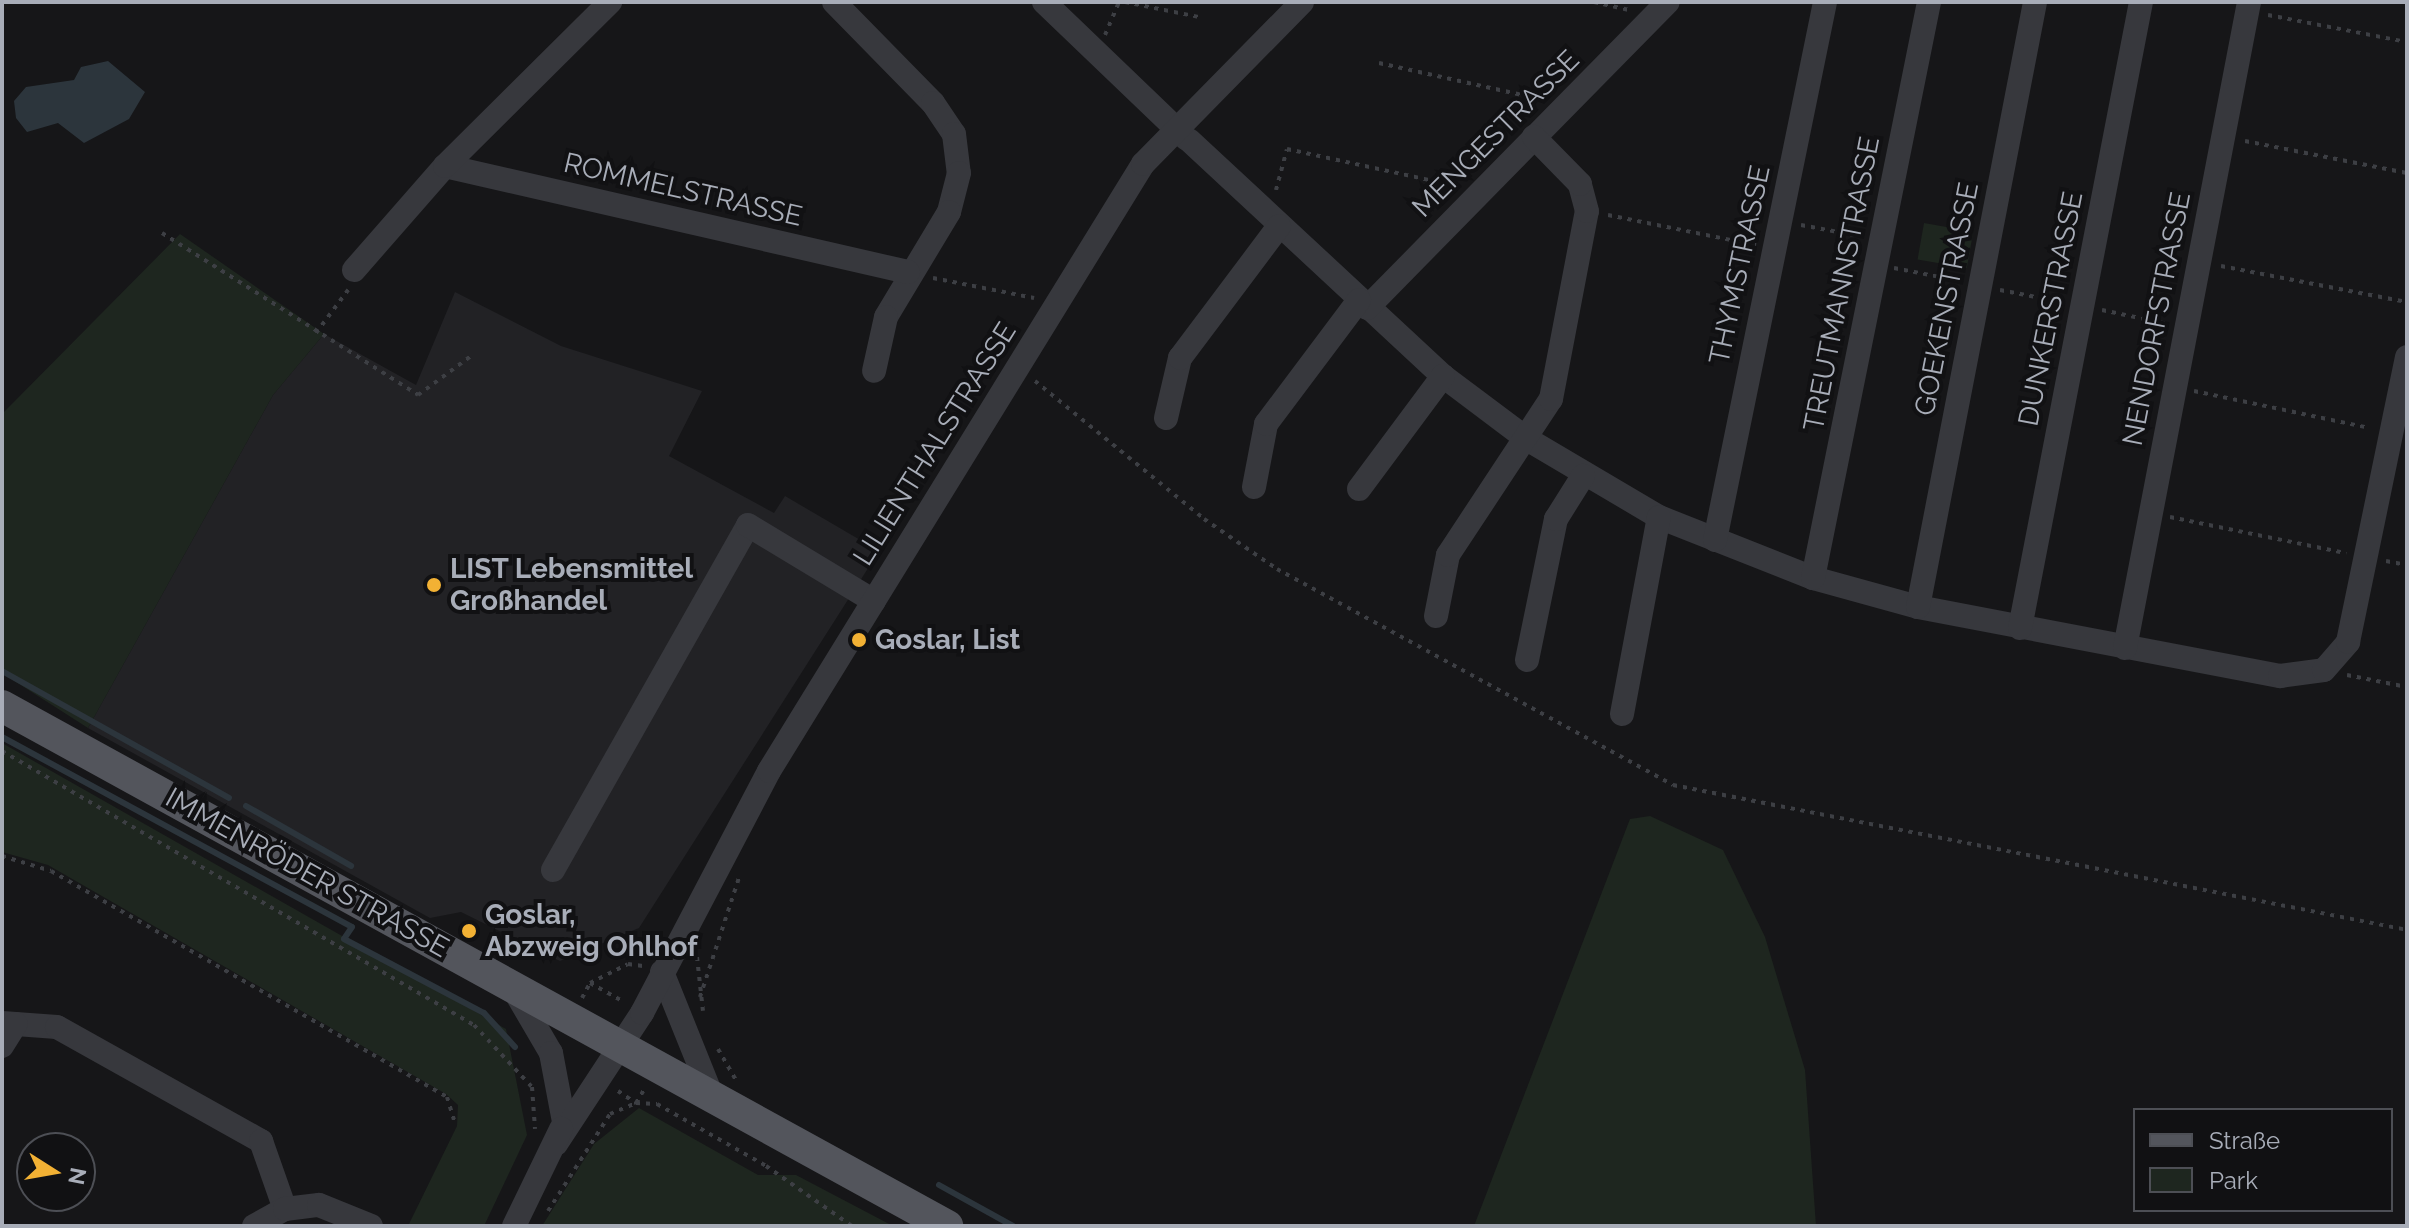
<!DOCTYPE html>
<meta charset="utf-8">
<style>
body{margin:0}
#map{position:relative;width:2409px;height:1228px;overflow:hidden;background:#161618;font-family:Raleway,sans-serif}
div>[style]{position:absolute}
.built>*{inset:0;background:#222225}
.green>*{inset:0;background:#1e261f;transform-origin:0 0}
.water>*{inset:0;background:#2c353c}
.stream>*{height:6px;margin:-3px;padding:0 3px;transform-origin:3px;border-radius:3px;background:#2c353c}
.path>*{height:4px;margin-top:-2px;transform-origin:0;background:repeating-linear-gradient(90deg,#3d3f44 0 4px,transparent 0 10px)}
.minor>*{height:24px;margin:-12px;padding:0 12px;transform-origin:12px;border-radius:12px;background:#37383d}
.major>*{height:32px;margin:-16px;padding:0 16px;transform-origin:16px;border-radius:16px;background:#53555c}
.dots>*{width:22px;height:22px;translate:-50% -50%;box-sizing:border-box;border:4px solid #111113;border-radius:50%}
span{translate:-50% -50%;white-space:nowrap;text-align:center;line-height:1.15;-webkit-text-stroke:8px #111113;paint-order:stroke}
.street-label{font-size:28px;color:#a8adb8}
.poi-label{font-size:28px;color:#a8adb8;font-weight:700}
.left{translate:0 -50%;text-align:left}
.frame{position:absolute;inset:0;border:4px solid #a8adb8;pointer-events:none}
.legend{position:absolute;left:2133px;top:1108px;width:260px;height:104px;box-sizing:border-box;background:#111113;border:2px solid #4d4f55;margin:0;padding:10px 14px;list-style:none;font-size:24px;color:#a8adb8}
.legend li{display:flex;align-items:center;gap:16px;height:40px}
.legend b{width:40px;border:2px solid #4d4f55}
.north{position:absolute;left:16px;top:1132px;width:80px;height:80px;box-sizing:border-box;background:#111113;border:2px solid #4d4f55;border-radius:50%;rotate:101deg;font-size:22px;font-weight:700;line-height:32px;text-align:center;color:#a8adb8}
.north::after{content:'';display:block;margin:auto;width:28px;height:36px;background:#f2b134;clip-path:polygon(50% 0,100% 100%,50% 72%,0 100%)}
</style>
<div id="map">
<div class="built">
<i style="clip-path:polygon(455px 292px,561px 346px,702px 391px,669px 456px,774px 513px,785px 496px,879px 551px,639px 928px,560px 961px,461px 912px,430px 918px,88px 728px,273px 395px,324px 334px,416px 385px)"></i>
</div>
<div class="green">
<i style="left:1924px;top:223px;width:50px;height:37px;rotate:10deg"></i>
<i style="clip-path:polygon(180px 234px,324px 334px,273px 395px,88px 728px,2px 673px,2px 414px)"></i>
<i style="clip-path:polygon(2px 743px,506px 1029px,527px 1135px,484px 1226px,408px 1226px,457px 1126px,458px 1105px,446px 1094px,48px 865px,2px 852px)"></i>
<i style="clip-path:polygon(1650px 816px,1723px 850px,1765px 937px,1805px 1070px,1816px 1226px,1474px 1226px,1630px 819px)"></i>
<i style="clip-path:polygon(639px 1108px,758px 1175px,796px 1175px,893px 1226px,542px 1226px,594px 1144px)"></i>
</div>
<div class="water">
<i style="clip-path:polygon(108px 61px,145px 92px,129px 119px,84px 143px,58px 123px,27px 132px,16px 118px,14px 101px,26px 87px,74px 80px,81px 67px)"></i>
</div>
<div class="stream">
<i style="left:2px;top:671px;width:260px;rotate:29.2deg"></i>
<i style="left:2px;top:737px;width:398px;rotate:28.5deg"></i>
<i style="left:352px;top:927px;width:14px;rotate:124deg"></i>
<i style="left:344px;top:939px;width:158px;rotate:27.9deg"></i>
<i style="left:484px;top:1013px;width:46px;rotate:47.6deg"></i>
<i style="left:246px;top:806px;width:121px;rotate:29.7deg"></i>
<i style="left:939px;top:1185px;width:85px;rotate:29deg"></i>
</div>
<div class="path">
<i style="left:1125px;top:2px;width:76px;rotate:11.5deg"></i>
<i style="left:1594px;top:2px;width:37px;rotate:13deg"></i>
<i style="left:2268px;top:15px;width:142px;rotate:11deg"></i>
<i style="left:1105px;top:35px;width:36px;rotate:-67deg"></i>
<i style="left:1379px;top:63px;width:169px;rotate:12.6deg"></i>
<i style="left:2245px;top:141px;width:165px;rotate:11.2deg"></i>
<i style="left:1276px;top:190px;width:42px;rotate:-75deg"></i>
<i style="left:1287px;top:149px;width:173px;rotate:12.3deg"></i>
<i style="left:1608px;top:215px;width:151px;rotate:11.5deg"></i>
<i style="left:1801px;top:225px;width:59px;rotate:10.7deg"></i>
<i style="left:162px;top:233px;width:303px;rotate:32.3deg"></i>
<i style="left:418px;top:395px;width:66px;rotate:-36.3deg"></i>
<i style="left:2221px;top:266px;width:189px;rotate:11deg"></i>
<i style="left:1894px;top:268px;width:67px;rotate:11.1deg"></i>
<i style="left:933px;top:278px;width:103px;rotate:11.2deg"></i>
<i style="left:2000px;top:290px;width:63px;rotate:11deg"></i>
<i style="left:2102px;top:310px;width:67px;rotate:12deg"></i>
<i style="left:316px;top:333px;width:54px;rotate:-53.3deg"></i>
<i style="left:1035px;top:381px;width:218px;rotate:39.2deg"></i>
<i style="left:1204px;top:519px;width:88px;rotate:34.4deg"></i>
<i style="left:1277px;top:569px;width:451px;rotate:28.6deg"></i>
<i style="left:1673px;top:785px;width:748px;rotate:11.17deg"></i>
<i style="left:2194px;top:391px;width:179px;rotate:11.9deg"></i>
<i style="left:2170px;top:517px;width:180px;rotate:11.6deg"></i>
<i style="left:2386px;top:561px;width:21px;rotate:11deg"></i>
<i style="left:2347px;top:675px;width:61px;rotate:11.3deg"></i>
<i style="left:2px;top:751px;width:546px;rotate:30.14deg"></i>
<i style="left:474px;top:1025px;width:85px;rotate:46.9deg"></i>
<i style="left:532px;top:1087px;width:42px;rotate:85.9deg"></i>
<i style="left:2px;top:856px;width:51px;rotate:17deg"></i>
<i style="left:51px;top:871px;width:456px;rotate:29.7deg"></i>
<i style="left:447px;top:1097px;width:27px;rotate:73deg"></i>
<i style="left:697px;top:957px;width:54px;rotate:83.7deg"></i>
<i style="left:590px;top:983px;width:42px;rotate:-26.6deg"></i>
<i style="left:628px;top:964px;width:15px;rotate:8deg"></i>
<i style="left:700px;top:997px;width:125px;rotate:-71.9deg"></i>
<i style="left:582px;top:998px;width:17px;rotate:-62deg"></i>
<i style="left:590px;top:983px;width:39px;rotate:29deg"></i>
<i style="left:718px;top:1049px;width:39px;rotate:60deg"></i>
<i style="left:618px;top:1091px;width:22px;rotate:34deg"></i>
<i style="left:636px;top:1103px;width:17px;rotate:-59deg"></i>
<i style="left:548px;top:1211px;width:115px;rotate:-57.4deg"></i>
<i style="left:610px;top:1114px;width:28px;rotate:-23deg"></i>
<i style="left:636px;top:1103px;width:21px;rotate:3deg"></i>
<i style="left:657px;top:1104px;width:125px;rotate:29.6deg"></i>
<i style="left:766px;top:1166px;width:105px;rotate:34.9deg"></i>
</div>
<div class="minor">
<i style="left:834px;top:2px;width:141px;rotate:45.6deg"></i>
<i style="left:933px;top:103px;width:37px;rotate:56deg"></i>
<i style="left:954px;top:134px;width:39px;rotate:83deg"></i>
<i style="left:959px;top:173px;width:40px;rotate:104.4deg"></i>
<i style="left:949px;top:212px;width:122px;rotate:121deg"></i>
<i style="left:886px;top:317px;width:55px;rotate:102.5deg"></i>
<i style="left:1044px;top:2px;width:197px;rotate:43.8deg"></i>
<i style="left:1190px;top:141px;width:345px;rotate:42.9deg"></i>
<i style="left:1443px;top:376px;width:105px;rotate:36.9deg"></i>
<i style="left:1527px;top:439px;width:153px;rotate:30.6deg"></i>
<i style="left:1659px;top:517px;width:166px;rotate:21.6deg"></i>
<i style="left:1813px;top:578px;width:109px;rotate:15.4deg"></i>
<i style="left:1918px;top:607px;width:369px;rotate:10.8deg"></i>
<i style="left:2280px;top:676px;width:44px;rotate:-7.8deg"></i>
<i style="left:2324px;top:670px;width:37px;rotate:-49deg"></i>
<i style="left:2348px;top:642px;width:291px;rotate:-78.3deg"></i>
<i style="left:445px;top:166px;width:475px;rotate:12.9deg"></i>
<i style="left:354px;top:270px;width:138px;rotate:-48.8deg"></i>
<i style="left:445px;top:166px;width:233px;rotate:-44.8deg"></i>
<i style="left:1367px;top:308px;width:429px;rotate:-45.5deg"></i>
<i style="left:1166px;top:418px;width:62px;rotate:-76.9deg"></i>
<i style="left:1180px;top:358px;width:165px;rotate:-53.1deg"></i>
<i style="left:1254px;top:487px;width:64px;rotate:-79.2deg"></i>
<i style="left:1266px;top:424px;width:155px;rotate:-53.1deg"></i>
<i style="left:1359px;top:489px;width:141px;rotate:-53.4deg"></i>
<i style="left:1715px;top:540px;width:549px;rotate:-78.44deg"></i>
<i style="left:1813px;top:578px;width:588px;rotate:-78.61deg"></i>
<i style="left:1918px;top:607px;width:616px;rotate:-79.05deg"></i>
<i style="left:1436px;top:616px;width:62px;rotate:-78.9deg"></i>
<i style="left:1448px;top:555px;width:187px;rotate:-56.6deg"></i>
<i style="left:1551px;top:399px;width:191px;rotate:-79.2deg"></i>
<i style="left:1587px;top:211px;width:28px;rotate:-105deg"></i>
<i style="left:1580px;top:184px;width:66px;rotate:-134.4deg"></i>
<i style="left:2020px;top:628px;width:638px;rotate:-79.06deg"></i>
<i style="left:2125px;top:648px;width:658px;rotate:-79.13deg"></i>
<i style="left:1527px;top:660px;width:144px;rotate:-78.4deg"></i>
<i style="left:1556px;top:519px;width:51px;rotate:-57.9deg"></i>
<i style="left:1622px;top:714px;width:200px;rotate:-79.4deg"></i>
<i style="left:553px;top:870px;width:396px;rotate:-60.5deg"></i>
<i style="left:748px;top:525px;width:147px;rotate:31.1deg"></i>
<i style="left:662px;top:972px;width:137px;rotate:68.1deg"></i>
<i style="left:513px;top:988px;width:75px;rotate:59.7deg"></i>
<i style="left:551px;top:1053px;width:70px;rotate:79.3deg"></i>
<i style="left:2px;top:1023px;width:55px;rotate:4.2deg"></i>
<i style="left:57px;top:1027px;width:234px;rotate:29.2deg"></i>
<i style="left:261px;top:1141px;width:72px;rotate:70.6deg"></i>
<i style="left:2px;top:1046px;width:26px;rotate:-58deg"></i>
<i style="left:556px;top:1144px;width:157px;rotate:-56.7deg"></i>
<i style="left:642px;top:1013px;width:273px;rotate:-62.3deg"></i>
<i style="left:769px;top:771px;width:713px;rotate:-58.36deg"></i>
<i style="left:1143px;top:164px;width:227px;rotate:-45.5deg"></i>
<i style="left:254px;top:1226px;width:35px;rotate:-29deg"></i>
<i style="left:285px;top:1209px;width:34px;rotate:-7deg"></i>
<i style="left:319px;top:1205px;width:56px;rotate:22deg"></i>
<i style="left:514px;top:1226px;width:108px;rotate:-64.1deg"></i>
</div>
<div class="major">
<i style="left:2px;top:706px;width:1079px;rotate:28.82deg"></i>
</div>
<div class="dots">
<i style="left:434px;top:585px;background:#f2b134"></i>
<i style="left:859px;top:640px;background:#f2b134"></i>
<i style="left:469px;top:931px;background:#f2b134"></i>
</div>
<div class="street-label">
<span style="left:1496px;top:134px;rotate:-45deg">MENGESTRASSE</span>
<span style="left:683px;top:190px;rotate:13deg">ROMMELSTRASSE</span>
<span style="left:1740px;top:265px;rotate:-78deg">THYMSTRASSE</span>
<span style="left:1842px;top:284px;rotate:-79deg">TREUTMANNSTRASSE</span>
<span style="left:1947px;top:299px;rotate:-79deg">GOEKENSTRASSE</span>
<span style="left:2051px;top:309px;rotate:-79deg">DUNKERSTRASSE</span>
<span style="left:2157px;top:319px;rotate:-79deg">NENDORFSTRASSE</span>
<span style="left:935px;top:444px;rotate:-58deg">LILIENTHALSTRASSE</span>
<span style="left:307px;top:873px;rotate:29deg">IMMENRÖDER STRASSE</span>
</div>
<div class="poi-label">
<span class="left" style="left:450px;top:585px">LIST Lebensmittel<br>Großhandel</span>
<span class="left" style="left:875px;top:640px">Goslar, List</span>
<span class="left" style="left:485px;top:931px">Goslar,<br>Abzweig Ohlhof</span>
</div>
<div class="frame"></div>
<ul class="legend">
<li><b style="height:10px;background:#53555c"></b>Straße</li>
<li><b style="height:22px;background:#1e261f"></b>Park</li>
</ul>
<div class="north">N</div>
</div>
